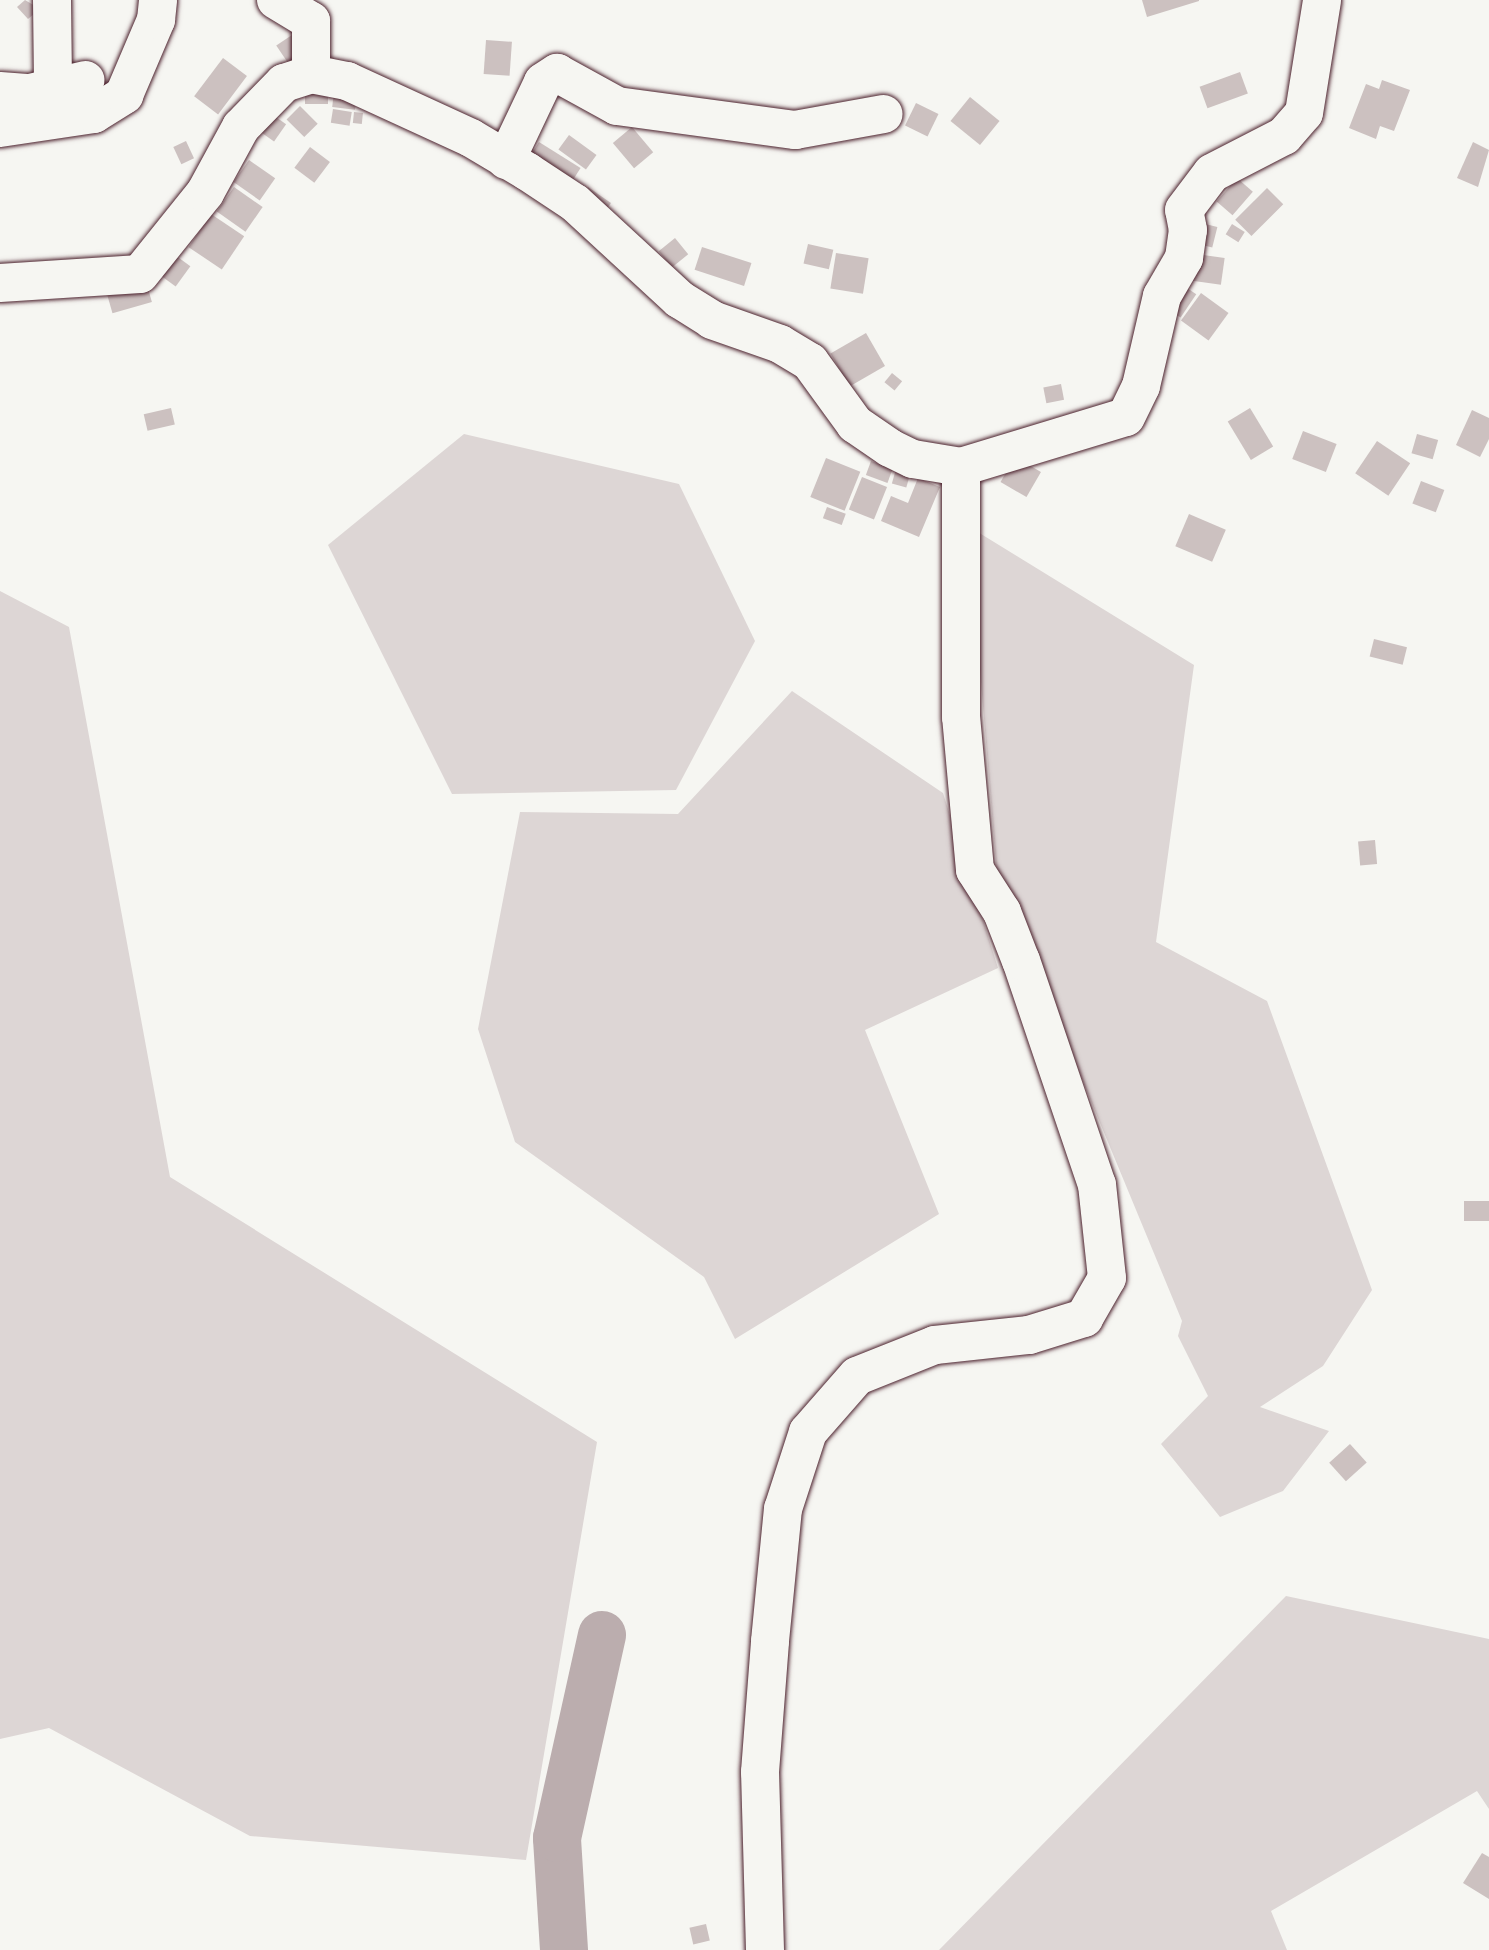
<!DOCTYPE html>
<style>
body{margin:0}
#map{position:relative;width:1489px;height:1950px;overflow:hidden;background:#f6f6f2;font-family:"Gochi Hand",sans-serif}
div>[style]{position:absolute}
.green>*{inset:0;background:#ddd6d5}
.river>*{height:48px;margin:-24px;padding:0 24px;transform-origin:24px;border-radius:24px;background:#bbadae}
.building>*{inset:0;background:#ccc1c0;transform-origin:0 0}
.roads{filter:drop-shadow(0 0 2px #4a1f2b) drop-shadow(0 0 2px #4a1f2b)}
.minor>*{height:38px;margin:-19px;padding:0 19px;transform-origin:19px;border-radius:19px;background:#f6f6f2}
span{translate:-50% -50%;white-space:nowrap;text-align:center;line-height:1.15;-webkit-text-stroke:7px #f6f6f2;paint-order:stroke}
</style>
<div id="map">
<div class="green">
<i style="clip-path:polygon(464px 434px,679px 484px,755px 641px,676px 790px,452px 794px,328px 545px)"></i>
<i style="clip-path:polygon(968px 526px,1194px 665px,1156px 942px,1267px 1001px,1372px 1290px,1323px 1366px,1260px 1407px,1329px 1431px,1283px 1491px,1220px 1517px,1161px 1444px,1208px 1396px,1178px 1336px,1182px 1321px,997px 874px)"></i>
<i style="clip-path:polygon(0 591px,69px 627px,170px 1177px,597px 1442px,526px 1860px,250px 1836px,49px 1728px,0 1739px)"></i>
<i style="clip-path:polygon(792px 691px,943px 793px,998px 968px,865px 1030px,939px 1214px,735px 1339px,704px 1277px,515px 1142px,478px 1029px,520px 812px,678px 814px)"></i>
<i style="clip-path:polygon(1286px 1596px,1489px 1639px,1489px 1809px,1477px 1791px,1271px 1911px,1287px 1950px,939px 1950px)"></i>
</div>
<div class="river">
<i style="left:564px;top:1950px;width:112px;rotate:-93.6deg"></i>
<i style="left:557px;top:1838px;width:208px;rotate:-77.5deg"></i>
</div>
<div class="building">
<i style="clip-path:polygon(25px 0,40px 9px,28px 19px,17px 7px)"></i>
<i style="clip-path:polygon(1142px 0,1199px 0,1199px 1px,1147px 17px)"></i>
<i style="left:292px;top:35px;width:25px;height:19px;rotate:56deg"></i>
<i style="left:486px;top:40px;width:26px;height:34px;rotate:4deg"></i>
<i style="left:223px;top:58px;width:30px;height:48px;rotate:37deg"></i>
<i style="left:1240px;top:72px;width:23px;height:43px;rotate:70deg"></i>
<i style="clip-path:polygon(1382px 80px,1410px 90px,1394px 131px,1380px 126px,1376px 139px,1349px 128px,1366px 84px,1379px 89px)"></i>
<i style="left:305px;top:90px;width:23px;height:14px"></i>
<i style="left:334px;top:92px;width:23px;height:15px;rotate:7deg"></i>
<i style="left:970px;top:97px;width:38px;height:31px;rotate:39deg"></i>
<i style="left:916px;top:103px;width:25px;height:25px;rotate:26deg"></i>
<i style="left:300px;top:106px;width:25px;height:19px;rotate:45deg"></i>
<i style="left:333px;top:109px;width:19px;height:14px;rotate:9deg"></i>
<i style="left:354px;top:112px;width:9px;height:11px;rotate:6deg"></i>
<i style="left:273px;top:115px;width:16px;height:21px;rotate:35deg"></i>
<i style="left:632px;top:127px;width:33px;height:25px;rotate:50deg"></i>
<i style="left:569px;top:135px;width:34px;height:18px;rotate:36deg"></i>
<i style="left:186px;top:141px;width:19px;height:14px;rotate:65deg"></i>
<i style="left:539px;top:142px;width:49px;height:22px;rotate:32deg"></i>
<i style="clip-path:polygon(1473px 142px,1489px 150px,1478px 187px,1457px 178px)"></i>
<i style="left:310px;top:147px;width:25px;height:26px;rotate:37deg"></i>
<i style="left:249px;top:160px;width:32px;height:27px;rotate:35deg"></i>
<i style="left:1237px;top:178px;width:21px;height:31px;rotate:41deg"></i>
<i style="left:234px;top:187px;width:35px;height:30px;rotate:35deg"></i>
<i style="left:588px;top:187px;width:28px;height:17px;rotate:35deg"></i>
<i style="left:1267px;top:188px;width:23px;height:45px;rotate:45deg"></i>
<i style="left:211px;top:214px;width:40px;height:40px;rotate:34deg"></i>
<i style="left:1197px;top:222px;width:21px;height:21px;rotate:14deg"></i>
<i style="left:1232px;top:224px;width:15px;height:12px;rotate:32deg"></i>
<i style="left:675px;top:238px;width:21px;height:21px;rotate:51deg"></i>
<i style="left:808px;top:244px;width:26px;height:20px;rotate:13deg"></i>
<i style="left:702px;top:247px;width:52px;height:24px;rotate:18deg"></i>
<i style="left:836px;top:253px;width:33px;height:36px;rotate:9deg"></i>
<i style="left:1189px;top:253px;width:36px;height:27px;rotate:8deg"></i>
<i style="left:175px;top:255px;width:19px;height:25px;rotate:36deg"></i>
<i style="left:145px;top:278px;width:25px;height:41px;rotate:74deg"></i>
<i style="left:1178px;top:282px;width:22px;height:28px;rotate:34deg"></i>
<i style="left:1201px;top:293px;width:34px;height:34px;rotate:36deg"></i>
<i style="left:866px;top:333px;width:38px;height:41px;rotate:60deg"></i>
<i style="left:892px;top:373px;width:13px;height:12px;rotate:39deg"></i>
<i style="left:1061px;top:384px;width:16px;height:18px;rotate:79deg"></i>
<i style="left:171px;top:408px;width:17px;height:28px;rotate:77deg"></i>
<i style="left:1250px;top:408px;width:45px;height:26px;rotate:59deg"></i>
<i style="clip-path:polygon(1472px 410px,1489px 418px,1489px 439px,1480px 457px,1456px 445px)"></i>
<i style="left:1303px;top:431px;width:36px;height:30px;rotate:21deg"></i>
<i style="left:1417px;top:434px;width:22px;height:20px;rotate:16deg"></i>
<i style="left:1377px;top:441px;width:40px;height:39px;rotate:34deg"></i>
<i style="left:1015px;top:457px;width:30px;height:29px;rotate:30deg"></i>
<i style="left:826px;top:458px;width:37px;height:42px;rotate:22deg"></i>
<i style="left:871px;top:461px;width:23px;height:15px;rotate:20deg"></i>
<i style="left:896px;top:469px;width:15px;height:15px;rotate:16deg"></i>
<i style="left:862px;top:477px;width:27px;height:35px;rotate:22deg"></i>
<i style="clip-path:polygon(918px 478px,940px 487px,919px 537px,881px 521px,891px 496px,908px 503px)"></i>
<i style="left:1421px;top:481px;width:25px;height:24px;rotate:21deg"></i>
<i style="left:827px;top:507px;width:20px;height:12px;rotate:20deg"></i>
<i style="left:1189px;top:514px;width:40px;height:35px;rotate:23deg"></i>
<i style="left:1374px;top:639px;width:34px;height:18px;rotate:14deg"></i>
<i style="left:1375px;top:840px;width:24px;height:17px;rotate:85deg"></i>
<i style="left:1489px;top:1201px;width:20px;height:25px;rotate:90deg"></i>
<i style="left:1350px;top:1444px;width:25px;height:28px;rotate:48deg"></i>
<i style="clip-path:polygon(1482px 1853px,1489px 1857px,1489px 1899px,1463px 1883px)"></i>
<i style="left:706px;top:1924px;width:17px;height:17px;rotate:77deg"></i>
</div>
<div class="roads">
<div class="minor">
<i style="left:52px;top:0;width:88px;rotate:89.3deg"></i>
<i style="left:276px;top:0;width:41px;rotate:31deg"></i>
<i style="left:311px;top:21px;width:53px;rotate:90deg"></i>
<i style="left:0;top:91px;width:30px;rotate:4deg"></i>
<i style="left:30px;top:93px;width:57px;rotate:-13.1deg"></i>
<i style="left:0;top:128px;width:95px;rotate:-8.5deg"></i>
<i style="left:94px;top:114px;width:36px;rotate:-32deg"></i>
<i style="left:124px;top:95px;width:82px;rotate:-66.9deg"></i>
<i style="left:156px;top:20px;width:20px;rotate:-84deg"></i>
<i style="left:506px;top:160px;width:86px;rotate:-64.6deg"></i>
<i style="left:543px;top:82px;width:17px;rotate:-33deg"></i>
<i style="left:557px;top:73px;width:68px;rotate:28.8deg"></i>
<i style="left:617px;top:106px;width:180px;rotate:7.7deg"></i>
<i style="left:795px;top:130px;width:90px;rotate:-10.2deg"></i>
<i style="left:0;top:283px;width:140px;rotate:-3.7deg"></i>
<i style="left:140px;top:274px;width:104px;rotate:-51.3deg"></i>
<i style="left:205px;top:193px;width:75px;rotate:-61.4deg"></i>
<i style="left:241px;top:127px;width:62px;rotate:-45.7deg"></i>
<i style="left:284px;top:83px;width:28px;rotate:-18deg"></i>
<i style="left:311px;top:74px;width:37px;rotate:11deg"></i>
<i style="left:347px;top:81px;width:136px;rotate:24.7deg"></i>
<i style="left:471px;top:138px;width:66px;rotate:30.8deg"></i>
<i style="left:528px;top:172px;width:56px;rotate:33.4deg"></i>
<i style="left:575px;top:203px;width:142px;rotate:42.7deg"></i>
<i style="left:679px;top:299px;width:39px;rotate:32deg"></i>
<i style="left:712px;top:320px;width:72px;rotate:19.4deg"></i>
<i style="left:780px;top:344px;width:35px;rotate:31deg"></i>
<i style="left:810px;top:362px;width:77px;rotate:54deg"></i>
<i style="left:855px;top:424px;width:42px;rotate:34.4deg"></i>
<i style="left:890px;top:448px;width:25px;rotate:26deg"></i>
<i style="left:913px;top:459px;width:49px;rotate:9.5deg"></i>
<i style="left:961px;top:467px;width:172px;rotate:-16.9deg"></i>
<i style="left:1126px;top:417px;width:34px;rotate:-64deg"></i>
<i style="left:1141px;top:386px;width:92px;rotate:-76.9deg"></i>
<i style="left:1162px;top:296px;width:44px;rotate:-59.9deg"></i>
<i style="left:1184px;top:258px;width:28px;rotate:-82deg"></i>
<i style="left:1188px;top:230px;width:20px;rotate:-101deg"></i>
<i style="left:1184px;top:210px;width:46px;rotate:-52.9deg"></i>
<i style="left:1212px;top:173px;width:81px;rotate:-27.2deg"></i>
<i style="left:1284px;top:136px;width:30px;rotate:-49deg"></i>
<i style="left:1304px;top:113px;width:114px;rotate:-80.9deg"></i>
<i style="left:765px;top:1950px;width:178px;rotate:-91.6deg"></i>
<i style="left:760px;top:1772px;width:131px;rotate:-85.6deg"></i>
<i style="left:770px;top:1641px;width:133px;rotate:-84.4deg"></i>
<i style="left:783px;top:1509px;width:81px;rotate:-72deg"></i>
<i style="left:808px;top:1432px;width:74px;rotate:-48.8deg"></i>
<i style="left:857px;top:1376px;width:84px;rotate:-21.7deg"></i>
<i style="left:935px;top:1345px;width:95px;rotate:-6.1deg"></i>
<i style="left:1029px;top:1335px;width:58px;rotate:-17.2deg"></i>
<i style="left:1084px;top:1318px;width:46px;rotate:-60.1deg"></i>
<i style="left:1107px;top:1278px;width:94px;rotate:-96.1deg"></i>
<i style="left:1097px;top:1185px;width:237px;rotate:-108.7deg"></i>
<i style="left:1021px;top:961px;width:53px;rotate:-111.2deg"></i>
<i style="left:1002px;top:912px;width:50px;rotate:-122.7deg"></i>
<i style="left:975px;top:870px;width:154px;rotate:-95.2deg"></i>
<i style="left:961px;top:717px;width:250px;rotate:-90deg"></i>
</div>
</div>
</div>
